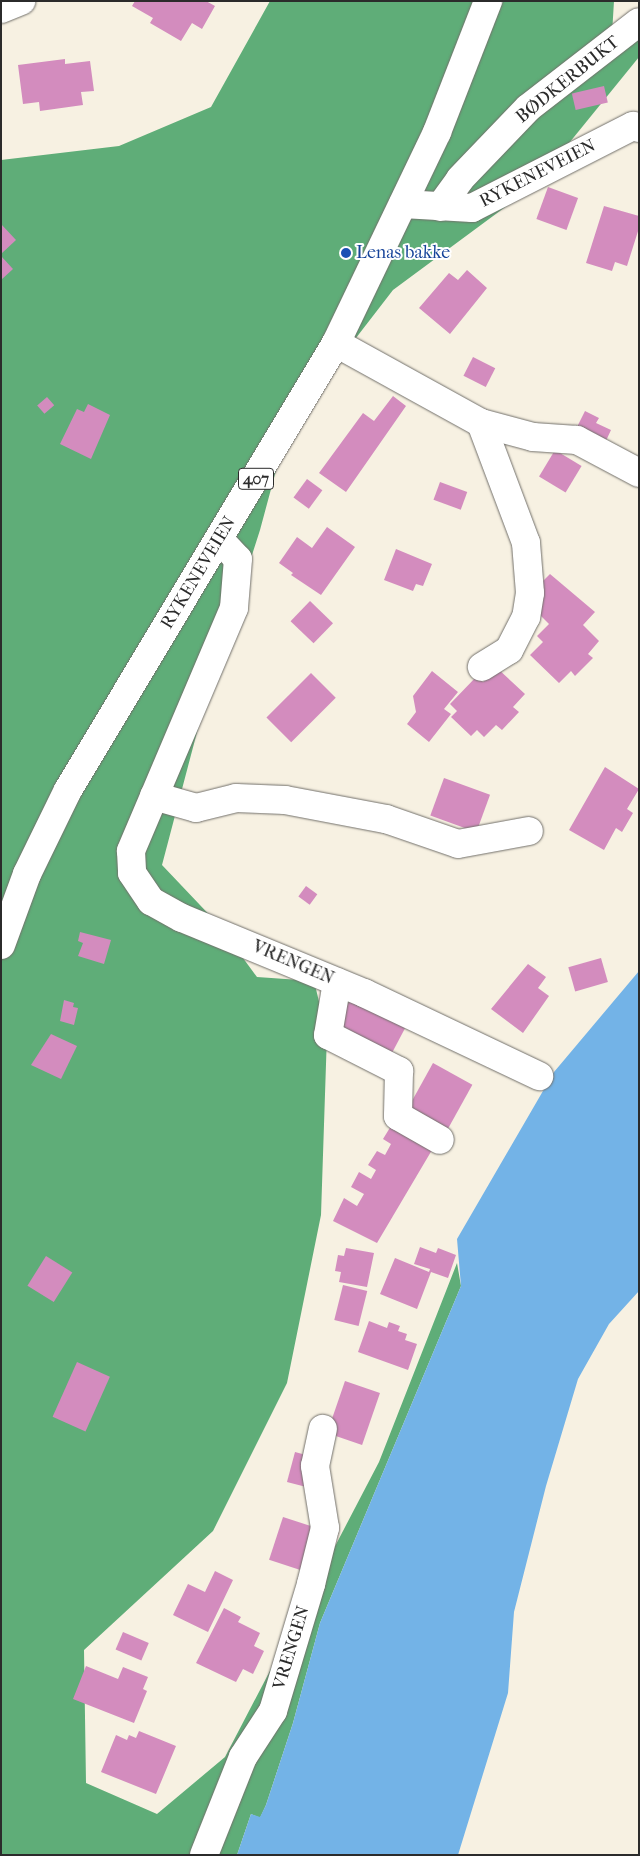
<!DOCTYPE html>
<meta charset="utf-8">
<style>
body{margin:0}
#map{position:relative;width:640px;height:1856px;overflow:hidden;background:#f7f1e2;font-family:"IM FELL French Canon",serif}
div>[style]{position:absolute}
.forest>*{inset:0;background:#5fad78}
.water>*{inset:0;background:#73b3e7}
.building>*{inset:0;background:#d38cbe;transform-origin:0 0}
.roads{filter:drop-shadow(0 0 1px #72706b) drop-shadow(0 0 1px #72706b)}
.minor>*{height:28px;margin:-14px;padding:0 14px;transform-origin:14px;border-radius:14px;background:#fff}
.major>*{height:28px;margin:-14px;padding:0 14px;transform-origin:14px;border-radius:14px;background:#fff}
.dots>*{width:14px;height:14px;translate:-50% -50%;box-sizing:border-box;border:2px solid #fff;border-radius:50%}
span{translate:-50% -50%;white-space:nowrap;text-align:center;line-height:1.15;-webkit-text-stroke:4px #fff;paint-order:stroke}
.shield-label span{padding:1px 4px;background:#fff;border:1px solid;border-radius:4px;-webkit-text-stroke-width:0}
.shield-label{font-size:16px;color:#2b2b2b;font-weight:700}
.street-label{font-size:18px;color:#2b2b2b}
.transit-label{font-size:18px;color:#164399}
.left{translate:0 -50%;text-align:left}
.frame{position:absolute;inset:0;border:2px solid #2b2b2b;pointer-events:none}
</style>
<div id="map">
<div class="forest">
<i style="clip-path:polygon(270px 1px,614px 1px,612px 34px,639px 40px,639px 57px,535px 185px,393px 290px,288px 426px,260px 530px,206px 698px,162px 865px,218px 924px,257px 977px,314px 981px,327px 1034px,321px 1215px,287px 1383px,213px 1531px,84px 1650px,86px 1783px,157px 1814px,225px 1757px,379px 1462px,457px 1263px,461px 1286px,320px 1623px,293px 1723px,266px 1805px,260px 1818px,251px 1814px,237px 1855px,1px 1855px,1px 160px,119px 146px,211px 107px)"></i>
</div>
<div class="water">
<i style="clip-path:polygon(639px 971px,639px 1291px,609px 1324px,578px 1379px,546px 1486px,514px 1612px,508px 1693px,458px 1855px,237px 1855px,251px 1814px,260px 1817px,266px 1805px,293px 1723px,320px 1623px,461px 1286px,457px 1239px,554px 1072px)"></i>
</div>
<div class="building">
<i style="clip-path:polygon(135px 1px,206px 1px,215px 6px,202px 29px,192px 23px,181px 41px,150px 23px,153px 18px,132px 6px)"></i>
<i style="clip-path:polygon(65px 59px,65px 64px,90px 61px,94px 91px,81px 92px,83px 105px,40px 111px,39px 102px,23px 104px,18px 65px)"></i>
<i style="left:604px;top:86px;width:17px;height:33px;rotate:77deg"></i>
<i style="left:548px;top:187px;width:32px;height:34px;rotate:20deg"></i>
<i style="clip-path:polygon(604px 206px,639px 216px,639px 228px,627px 266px,615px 262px,612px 271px,586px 263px)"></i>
<i style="clip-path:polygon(1px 224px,16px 240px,1px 254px)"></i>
<i style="clip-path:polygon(1px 256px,13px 269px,1px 280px)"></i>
<i style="clip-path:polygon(467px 270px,487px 288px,450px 334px,419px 308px,449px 273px,458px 280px)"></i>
<i style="left:473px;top:357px;width:25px;height:21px;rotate:27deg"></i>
<i style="clip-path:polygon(393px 396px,406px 406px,346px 492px,319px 473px,363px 413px,374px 421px)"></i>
<i style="left:47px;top:397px;width:11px;height:13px;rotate:49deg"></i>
<i style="clip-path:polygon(88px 404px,110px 415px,91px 459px,60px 444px,77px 409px,84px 412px)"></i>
<i style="clip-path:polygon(585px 411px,599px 418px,596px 423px,611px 430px,604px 445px,575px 431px)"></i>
<i style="left:555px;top:450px;width:31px;height:31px;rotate:31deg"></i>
<i style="left:307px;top:479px;width:19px;height:23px;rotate:36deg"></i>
<i style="left:440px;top:482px;width:29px;height:19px;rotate:20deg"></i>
<i style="clip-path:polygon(327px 527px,355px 547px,321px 595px,291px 575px,293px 573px,279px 563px,297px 537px,312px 548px)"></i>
<i style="clip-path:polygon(396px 549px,432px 564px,423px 586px,416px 584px,413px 591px,384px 580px)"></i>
<i style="clip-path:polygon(550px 574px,595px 612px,583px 625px,599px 641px,588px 654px,593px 658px,575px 676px,571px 671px,559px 683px,530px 655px,543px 642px,537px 636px,549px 624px,530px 605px,532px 592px)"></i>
<i style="left:310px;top:601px;width:32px;height:28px;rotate:44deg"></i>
<i style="clip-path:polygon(497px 668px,525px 694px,513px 707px,519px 712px,502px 730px,496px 725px,484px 737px,477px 730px,471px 736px,451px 717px,457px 711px,450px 704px,477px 676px,483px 682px)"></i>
<i style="clip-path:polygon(432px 671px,458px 692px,444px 709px,451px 714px,429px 742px,407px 724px,416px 712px,413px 696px)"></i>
<i style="left:311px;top:673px;width:35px;height:63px;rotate:45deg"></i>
<i style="clip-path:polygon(605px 767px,639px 789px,627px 809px,633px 813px,622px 832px,616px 828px,604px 850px,569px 830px)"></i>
<i style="left:444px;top:778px;width:49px;height:40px;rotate:20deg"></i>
<i style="left:306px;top:886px;width:14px;height:13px;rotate:36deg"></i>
<i style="clip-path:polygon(80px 932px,111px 940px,104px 964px,78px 956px,83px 943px,78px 941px)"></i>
<i style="left:601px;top:958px;width:25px;height:34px;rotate:74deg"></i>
<i style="clip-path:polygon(528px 964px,546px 977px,538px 988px,549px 996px,523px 1033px,491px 1009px)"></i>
<i style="left:352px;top:996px;width:62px;height:38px;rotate:28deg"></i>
<i style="clip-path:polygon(64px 1000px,74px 1003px,73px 1007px,78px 1008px,74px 1025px,60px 1021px)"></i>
<i style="clip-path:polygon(51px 1034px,77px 1046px,61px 1079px,31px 1065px)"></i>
<i style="left:433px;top:1063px;width:45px;height:54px;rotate:29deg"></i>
<i style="clip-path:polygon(391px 1126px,432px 1150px,377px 1243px,333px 1221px,344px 1198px,357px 1206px,364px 1194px,351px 1187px,359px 1172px,371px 1179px,376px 1170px,368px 1165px,377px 1151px,385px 1155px,391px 1144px,383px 1139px)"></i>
<i style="clip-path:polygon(420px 1247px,436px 1253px,438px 1248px,456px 1255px,448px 1278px,431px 1272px,417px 1309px,380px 1294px,395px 1258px,429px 1272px,430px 1269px,414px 1264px)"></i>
<i style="clip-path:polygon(346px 1248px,374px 1253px,367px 1287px,339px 1282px,341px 1272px,335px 1271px,338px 1255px,344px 1256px)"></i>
<i style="left:46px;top:1256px;width:31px;height:35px;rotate:32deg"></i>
<i style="left:343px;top:1285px;width:25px;height:36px;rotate:14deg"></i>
<i style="clip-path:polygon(369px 1321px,387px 1328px,389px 1322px,400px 1326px,398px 1331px,407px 1334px,405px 1340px,417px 1344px,408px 1370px,358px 1352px)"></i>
<i style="left:77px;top:1362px;width:36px;height:60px;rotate:24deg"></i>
<i style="left:345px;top:1381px;width:37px;height:55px;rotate:19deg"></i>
<i style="left:295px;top:1452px;width:20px;height:31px;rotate:15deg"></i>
<i style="left:283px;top:1517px;width:40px;height:45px;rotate:18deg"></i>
<i style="clip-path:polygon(215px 1571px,233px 1580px,208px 1632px,173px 1615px,188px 1584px,205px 1592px)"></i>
<i style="clip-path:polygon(224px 1608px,241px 1617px,238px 1622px,260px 1633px,254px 1646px,264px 1651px,253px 1674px,243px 1669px,236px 1682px,196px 1663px)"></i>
<i style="left:123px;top:1632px;width:28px;height:19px;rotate:23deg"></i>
<i style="clip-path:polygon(86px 1666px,118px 1679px,123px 1667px,148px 1677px,143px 1689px,147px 1691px,134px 1723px,73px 1699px)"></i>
<i style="clip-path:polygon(139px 1731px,176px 1746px,156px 1794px,101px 1772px,116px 1735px,127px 1740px,129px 1735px,136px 1738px)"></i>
</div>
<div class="roads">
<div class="minor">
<i style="left:1px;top:9px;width:22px;rotate:-22deg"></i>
<i style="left:403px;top:204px;width:69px;rotate:3.3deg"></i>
<i style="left:472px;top:208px;width:181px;rotate:-27deg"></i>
<i style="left:633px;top:126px;width:6px;rotate:18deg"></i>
<i style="left:440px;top:207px;width:34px;rotate:-54deg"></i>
<i style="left:460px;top:179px;width:98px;rotate:-46.2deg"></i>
<i style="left:528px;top:108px;width:140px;rotate:-37.8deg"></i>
<i style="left:336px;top:343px;width:166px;rotate:28.9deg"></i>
<i style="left:481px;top:423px;width:128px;rotate:69.4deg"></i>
<i style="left:526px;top:543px;width:50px;rotate:85.4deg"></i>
<i style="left:530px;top:593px;width:24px;rotate:99deg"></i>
<i style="left:526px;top:617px;width:37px;rotate:117deg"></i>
<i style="left:509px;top:650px;width:32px;rotate:148deg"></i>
<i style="left:481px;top:423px;width:54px;rotate:15.1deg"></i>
<i style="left:533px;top:437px;width:44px;rotate:3.9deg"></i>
<i style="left:577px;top:440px;width:70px;rotate:28deg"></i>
<i style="left:220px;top:540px;width:26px;rotate:47deg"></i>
<i style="left:238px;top:559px;width:49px;rotate:94.7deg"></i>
<i style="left:234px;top:608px;width:264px;rotate:113deg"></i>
<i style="left:131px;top:851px;width:22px;rotate:87deg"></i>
<i style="left:132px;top:873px;width:34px;rotate:56deg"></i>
<i style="left:151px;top:901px;width:35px;rotate:29deg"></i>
<i style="left:182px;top:918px;width:197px;rotate:22.4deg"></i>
<i style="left:364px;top:993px;width:194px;rotate:25.4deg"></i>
<i style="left:154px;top:796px;width:44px;rotate:15.9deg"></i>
<i style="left:196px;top:808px;width:41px;rotate:-14deg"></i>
<i style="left:236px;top:798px;width:49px;rotate:2.3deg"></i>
<i style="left:285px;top:800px;width:103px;rotate:10.7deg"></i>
<i style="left:386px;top:819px;width:76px;rotate:19.1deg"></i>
<i style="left:458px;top:844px;width:72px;rotate:-10.4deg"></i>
<i style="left:337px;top:982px;width:54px;rotate:99.6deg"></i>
<i style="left:328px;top:1035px;width:80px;rotate:26.9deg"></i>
<i style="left:399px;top:1071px;width:45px;rotate:91.3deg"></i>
<i style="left:398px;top:1116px;width:48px;rotate:29.7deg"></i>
<i style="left:204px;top:1855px;width:105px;rotate:-68.3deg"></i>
<i style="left:243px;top:1757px;width:55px;rotate:-56.9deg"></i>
<i style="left:273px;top:1711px;width:133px;rotate:-73.3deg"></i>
<i style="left:311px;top:1584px;width:58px;rotate:-76deg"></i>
<i style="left:325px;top:1528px;width:63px;rotate:-99.2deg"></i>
<i style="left:315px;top:1466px;width:38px;rotate:-78deg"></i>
</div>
<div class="major">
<i style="left:1px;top:945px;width:76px;rotate:-69.9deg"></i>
<i style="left:27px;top:874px;width:93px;rotate:-64deg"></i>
<i style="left:68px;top:790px;width:521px;rotate:-59.06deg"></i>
<i style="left:336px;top:343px;width:234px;rotate:-64.4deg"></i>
<i style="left:437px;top:132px;width:141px;rotate:-68.7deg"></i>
</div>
</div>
<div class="dots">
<i style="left:346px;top:253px;background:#1a4fb4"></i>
</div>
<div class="shield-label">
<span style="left:256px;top:479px">407</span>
</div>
<div class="street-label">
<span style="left:568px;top:80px;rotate:-39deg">BØDKERBUKT</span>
<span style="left:538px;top:174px;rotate:-27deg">RYKENEVEIEN</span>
<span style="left:199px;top:573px;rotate:-59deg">RYKENEVEIEN</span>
<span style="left:293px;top:963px;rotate:23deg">VRENGEN</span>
<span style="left:292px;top:1648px;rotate:-73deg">VRENGEN</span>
</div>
<div class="transit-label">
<span class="left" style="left:356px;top:253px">Lenas bakke</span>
</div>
<div class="frame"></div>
</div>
